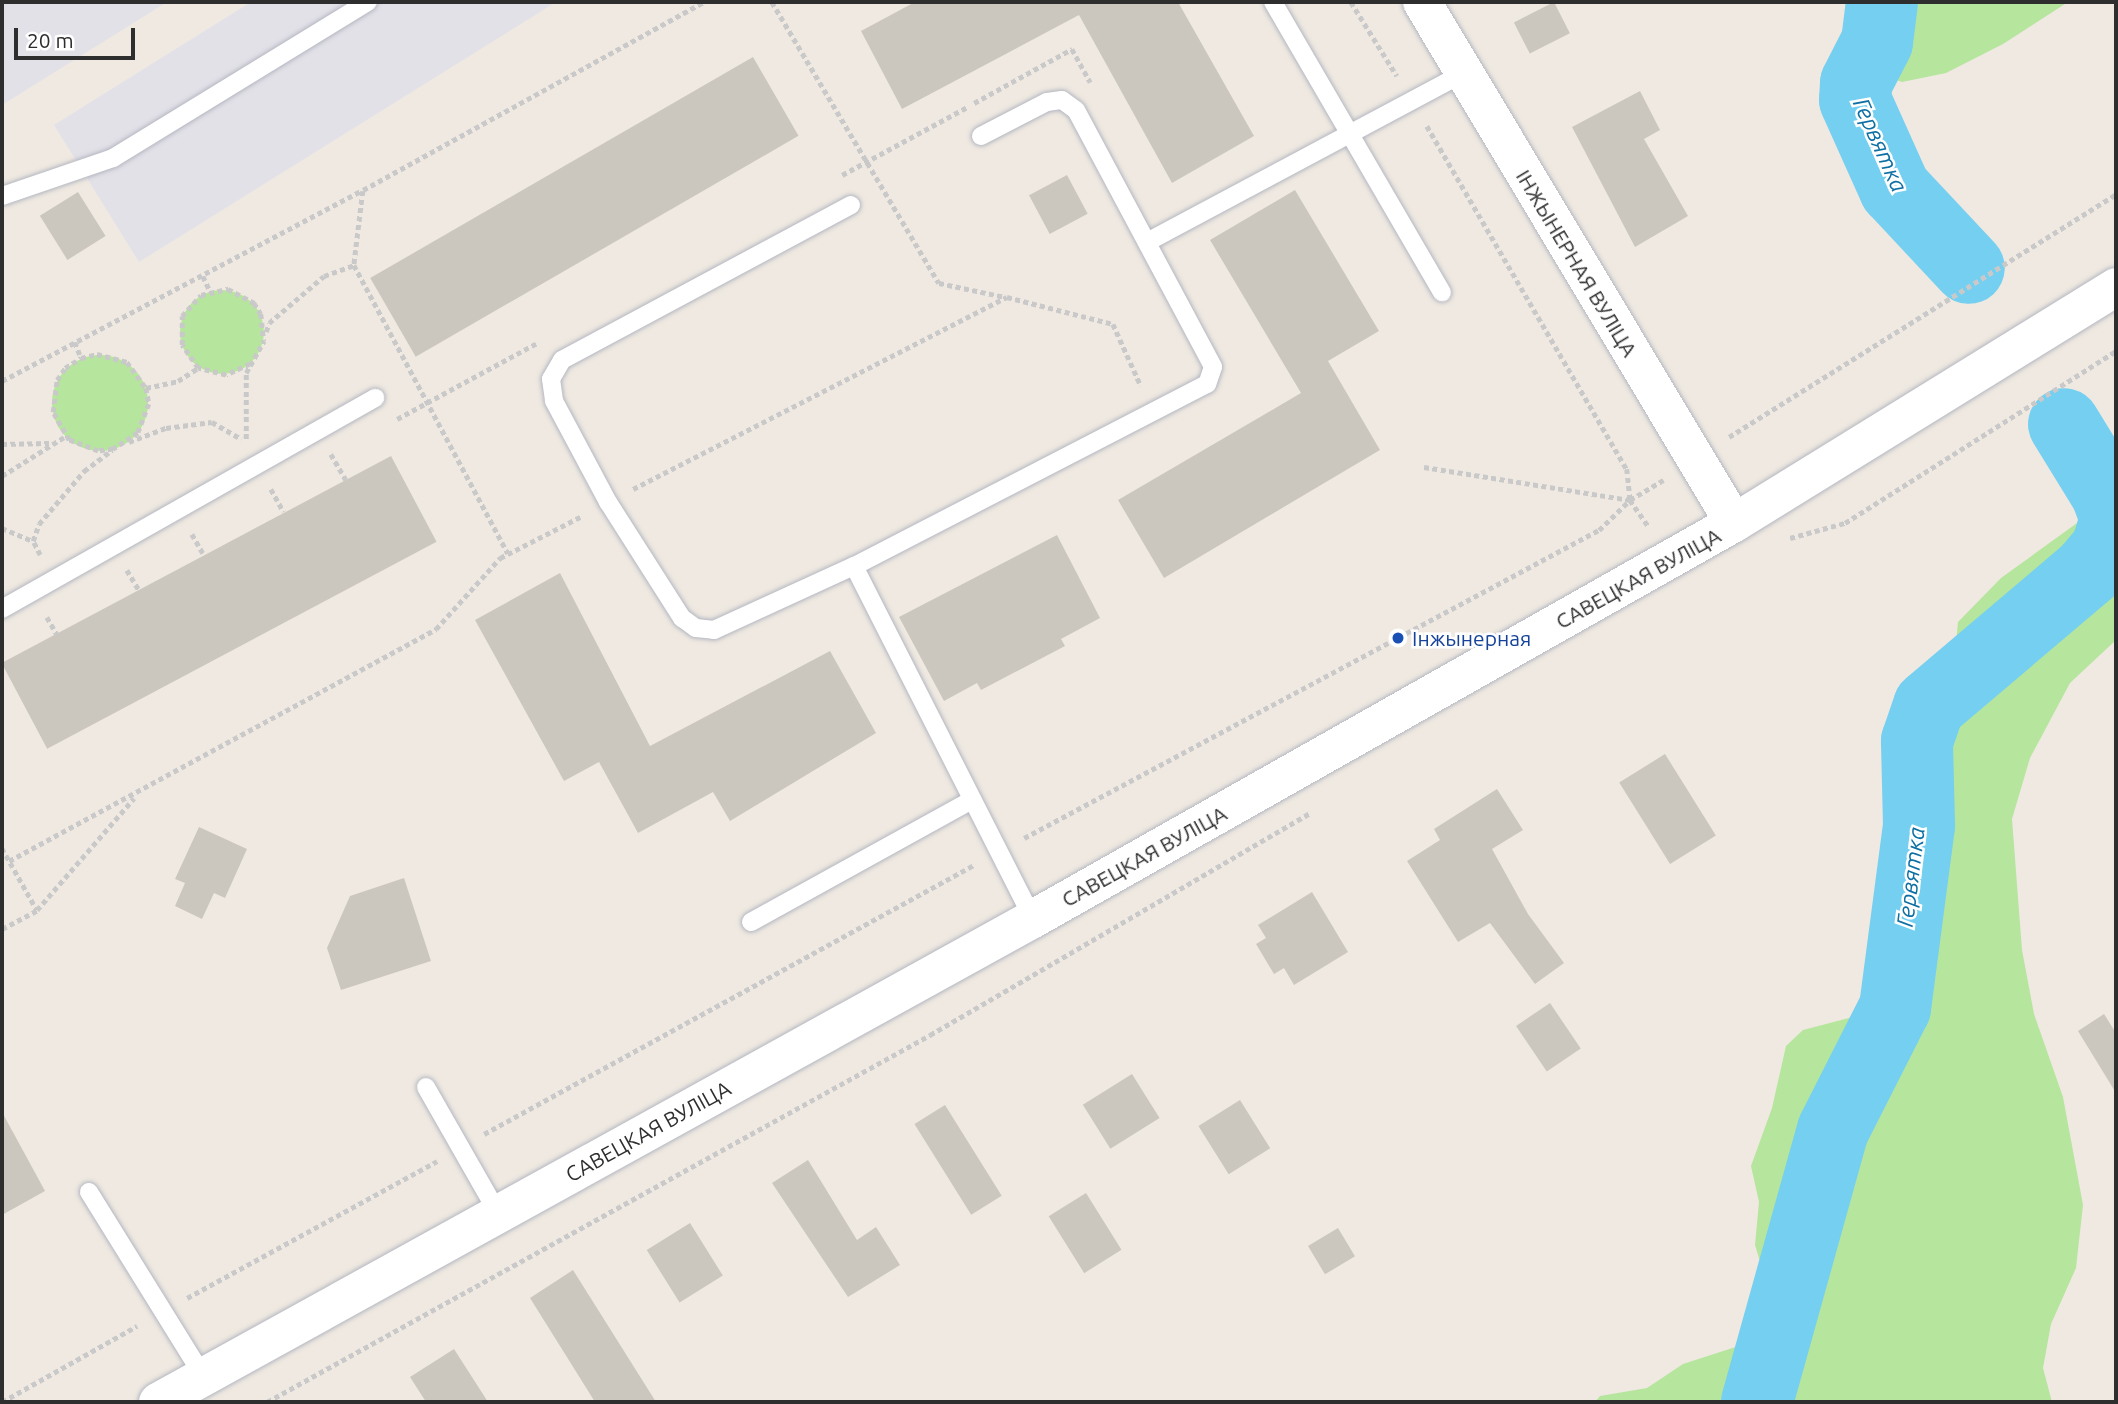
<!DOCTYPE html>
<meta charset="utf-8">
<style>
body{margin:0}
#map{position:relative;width:2118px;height:1404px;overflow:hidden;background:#efe9e1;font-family:Ubuntu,sans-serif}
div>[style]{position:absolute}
.industrial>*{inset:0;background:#e3e1e8}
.green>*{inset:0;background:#b6e59e}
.round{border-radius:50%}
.river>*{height:72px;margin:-36px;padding:0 36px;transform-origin:36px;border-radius:36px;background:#75cff0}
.building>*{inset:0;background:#cbc7bf;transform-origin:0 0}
.path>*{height:4.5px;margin-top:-2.25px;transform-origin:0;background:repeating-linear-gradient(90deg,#c9c9c9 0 5px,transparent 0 8.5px)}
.roads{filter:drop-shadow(0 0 2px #b4b7c1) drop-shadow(0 0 2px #b4b7c1)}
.service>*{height:18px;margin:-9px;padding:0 9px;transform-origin:9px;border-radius:9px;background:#fff}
.tertiary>*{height:38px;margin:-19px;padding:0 19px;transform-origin:19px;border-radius:19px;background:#fff}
.secondary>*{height:38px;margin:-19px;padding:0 19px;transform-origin:19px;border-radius:19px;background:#fff}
.dots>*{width:19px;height:19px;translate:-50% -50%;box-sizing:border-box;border:4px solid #fff;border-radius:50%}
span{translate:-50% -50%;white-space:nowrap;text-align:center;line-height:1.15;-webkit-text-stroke:5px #fff;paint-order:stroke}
.street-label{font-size:21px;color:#2e2e2e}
.transit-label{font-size:21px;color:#164399}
.left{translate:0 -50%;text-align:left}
.water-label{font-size:23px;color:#0d6fa3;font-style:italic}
.frame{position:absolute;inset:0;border:4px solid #2e2e2e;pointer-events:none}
.scale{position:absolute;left:14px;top:28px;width:121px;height:32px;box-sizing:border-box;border:4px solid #2e2e2e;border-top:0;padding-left:9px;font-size:21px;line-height:24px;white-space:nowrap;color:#2e2e2e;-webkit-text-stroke:5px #fff;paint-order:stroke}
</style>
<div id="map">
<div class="industrial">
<i style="clip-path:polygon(2px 2px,167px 2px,2px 105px)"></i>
<i style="clip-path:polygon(251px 2px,556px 2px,139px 262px,54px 125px)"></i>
</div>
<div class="green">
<i style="clip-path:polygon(1886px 2px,2068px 2px,2003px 44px,1946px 73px,1902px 82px,1882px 75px,1870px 38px,1875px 16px)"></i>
<i class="round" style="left:180px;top:290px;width:84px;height:84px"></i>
<i class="round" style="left:52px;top:355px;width:96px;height:96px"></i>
<i style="clip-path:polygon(2091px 513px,2116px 515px,2116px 640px,2070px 683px,2030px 758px,2012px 819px,2022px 950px,2034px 1014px,2063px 1097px,2083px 1205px,2076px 1268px,2051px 1324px,2043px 1368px,2052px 1402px,1595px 1402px,1600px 1396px,1647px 1388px,1683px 1364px,1751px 1342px,1766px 1327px,1774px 1307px,1755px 1245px,1759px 1202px,1751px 1166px,1772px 1108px,1786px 1046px,1803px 1030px,1868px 1013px,1891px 1001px,1906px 984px,1913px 963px,1888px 880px,1898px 851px,1912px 834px,1932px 769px,1957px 718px,1959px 696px,1953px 675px,1958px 622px,2001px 578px)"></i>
</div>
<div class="river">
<i style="left:1882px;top:2px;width:40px;rotate:97.1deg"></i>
<i style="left:1877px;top:42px;width:46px;rotate:117.1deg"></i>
<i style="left:1856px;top:83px;width:17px;rotate:93deg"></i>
<i style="left:1855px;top:100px;width:98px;rotate:65.8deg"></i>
<i style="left:1895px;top:189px;width:108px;rotate:46.9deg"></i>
<i style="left:1757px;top:1402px;width:282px;rotate:-74.4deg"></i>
<i style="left:1833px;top:1130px;width:137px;rotate:-63.1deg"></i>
<i style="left:1895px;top:1008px;width:185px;rotate:-82.5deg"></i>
<i style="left:1919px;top:825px;width:84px;rotate:-91.4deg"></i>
<i style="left:1917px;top:741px;width:37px;rotate:-71deg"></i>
<i style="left:1929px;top:706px;width:209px;rotate:-40.3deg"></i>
<i style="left:2088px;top:571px;width:30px;rotate:-50deg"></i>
<i style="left:2107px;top:548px;width:30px;rotate:-73deg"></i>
<i style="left:2116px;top:519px;width:27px;rotate:-110deg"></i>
<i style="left:2107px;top:494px;width:82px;rotate:-121.6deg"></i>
</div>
<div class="building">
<i style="clip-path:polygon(915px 2px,1178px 2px,1254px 136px,1172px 183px,1079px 15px,902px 109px,861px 31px)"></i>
<i style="left:1554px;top:2px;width:35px;height:45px;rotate:63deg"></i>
<i style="left:753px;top:57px;width:91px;height:442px;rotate:60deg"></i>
<i style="clip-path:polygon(1640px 91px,1660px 130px,1644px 139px,1688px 216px,1635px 247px,1572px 127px)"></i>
<i style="left:1067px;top:175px;width:44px;height:43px;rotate:62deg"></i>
<i style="clip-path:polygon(1295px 190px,1379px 331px,1328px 361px,1380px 450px,1164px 578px,1118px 500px,1301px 393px,1210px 240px)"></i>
<i style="left:78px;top:192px;width:52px;height:45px;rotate:58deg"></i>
<i style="left:391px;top:456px;width:97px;height:441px;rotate:62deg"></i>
<i style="clip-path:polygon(1057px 535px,1100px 618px,1061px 639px,1065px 646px,981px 690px,977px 683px,944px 701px,899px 617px)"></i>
<i style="clip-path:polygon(560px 573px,650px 746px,830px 651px,876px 733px,730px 821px,713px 792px,638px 833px,599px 762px,564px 781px,475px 620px)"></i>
<i style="left:1665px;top:754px;width:96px;height:54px;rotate:58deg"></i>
<i style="clip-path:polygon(1497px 789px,1523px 830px,1492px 849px,1528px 914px,1564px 963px,1535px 984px,1490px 923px,1458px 942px,1407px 861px,1440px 840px,1434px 829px)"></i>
<i style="clip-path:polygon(199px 827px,247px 849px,225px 898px,214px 893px,202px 919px,175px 906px,185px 883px,175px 879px)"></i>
<i style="clip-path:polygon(404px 878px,431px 961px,341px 990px,327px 948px,350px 896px)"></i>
<i style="clip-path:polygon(1312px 892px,1348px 952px,1294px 985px,1284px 968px,1274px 974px,1256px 944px,1266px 938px,1258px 925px)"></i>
<i style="left:1550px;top:1003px;width:55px;height:41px;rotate:56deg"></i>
<i style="clip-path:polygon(2104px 1014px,2116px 1033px,2116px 1093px,2078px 1031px)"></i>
<i style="left:1132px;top:1074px;width:52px;height:58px;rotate:58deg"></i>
<i style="left:1240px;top:1100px;width:57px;height:49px;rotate:58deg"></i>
<i style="left:945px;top:1105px;width:107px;height:36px;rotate:58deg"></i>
<i style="clip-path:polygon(2px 1112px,45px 1191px,2px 1215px)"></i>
<i style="clip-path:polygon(808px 1160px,857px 1240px,876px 1227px,900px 1265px,848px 1297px,772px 1183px)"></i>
<i style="left:1086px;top:1193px;width:67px;height:44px;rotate:58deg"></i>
<i style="left:690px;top:1223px;width:62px;height:51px;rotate:58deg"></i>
<i style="left:1338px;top:1228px;width:33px;height:35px;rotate:59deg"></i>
<i style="clip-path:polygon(573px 1270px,656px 1402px,595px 1402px,530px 1298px)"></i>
<i style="clip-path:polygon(454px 1349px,488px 1402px,426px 1402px,410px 1377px)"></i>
</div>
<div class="path">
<i style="left:772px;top:2px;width:327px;rotate:59.3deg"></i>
<i style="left:939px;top:283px;width:67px;rotate:12deg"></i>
<i style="left:1351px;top:2px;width:87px;rotate:58.1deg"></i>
<i style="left:974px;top:103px;width:112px;rotate:-28.9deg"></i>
<i style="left:1072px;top:49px;width:38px;rotate:61deg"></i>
<i style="left:1427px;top:126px;width:397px;rotate:59.8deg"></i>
<i style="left:1627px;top:469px;width:31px;rotate:84deg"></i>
<i style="left:1630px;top:500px;width:32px;rotate:55deg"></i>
<i style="left:842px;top:175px;width:142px;rotate:-28.5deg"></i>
<i style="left:363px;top:191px;width:75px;rotate:96.9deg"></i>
<i style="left:354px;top:265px;width:327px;rotate:61.9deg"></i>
<i style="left:203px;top:276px;width:17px;rotate:65deg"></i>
<i style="left:266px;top:332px;width:9px;rotate:-72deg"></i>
<i style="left:269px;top:323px;width:72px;rotate:-40.5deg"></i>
<i style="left:324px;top:276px;width:32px;rotate:-20deg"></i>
<i style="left:75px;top:342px;width:17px;rotate:69deg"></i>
<i style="left:250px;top:364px;width:26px;rotate:155deg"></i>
<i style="left:226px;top:375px;width:29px;rotate:-166deg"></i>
<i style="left:198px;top:368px;width:28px;rotate:-125deg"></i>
<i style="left:182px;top:345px;width:29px;rotate:-90deg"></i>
<i style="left:182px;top:316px;width:28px;rotate:-48deg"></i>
<i style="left:201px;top:295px;width:28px;rotate:-13deg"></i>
<i style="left:228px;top:289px;width:30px;rotate:28deg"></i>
<i style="left:254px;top:303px;width:13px;rotate:58deg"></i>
<i style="left:261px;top:314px;width:27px;rotate:84deg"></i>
<i style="left:2px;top:381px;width:408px;rotate:-27.9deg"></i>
<i style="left:363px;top:190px;width:389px;rotate:-28.9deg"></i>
<i style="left:146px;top:388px;width:16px;rotate:79deg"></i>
<i style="left:149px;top:404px;width:31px;rotate:111deg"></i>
<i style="left:138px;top:433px;width:30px;rotate:147deg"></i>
<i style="left:113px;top:449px;width:15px;rotate:172deg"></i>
<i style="left:98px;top:451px;width:31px;rotate:-159deg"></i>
<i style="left:69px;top:440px;width:32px;rotate:-120deg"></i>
<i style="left:53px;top:412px;width:32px;rotate:-83deg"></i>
<i style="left:57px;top:380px;width:14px;rotate:-56deg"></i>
<i style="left:65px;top:368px;width:19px;rotate:-32deg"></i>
<i style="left:81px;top:358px;width:16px;rotate:-14deg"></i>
<i style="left:97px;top:354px;width:31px;rotate:15deg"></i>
<i style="left:127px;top:362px;width:32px;rotate:54deg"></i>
<i style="left:146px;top:388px;width:33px;rotate:-12deg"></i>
<i style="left:178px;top:381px;width:24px;rotate:-33deg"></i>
<i style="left:397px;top:419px;width:159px;rotate:-28.5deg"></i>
<i style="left:1729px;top:437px;width:457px;rotate:-32.1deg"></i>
<i style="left:246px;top:439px;width:66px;rotate:-90deg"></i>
<i style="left:246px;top:373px;width:37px;rotate:-61deg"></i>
<i style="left:129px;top:442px;width:40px;rotate:-21deg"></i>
<i style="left:166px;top:428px;width:46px;rotate:-7.4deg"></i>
<i style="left:212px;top:422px;width:34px;rotate:30deg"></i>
<i style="left:2px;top:444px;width:47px;rotate:-1.2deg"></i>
<i style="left:331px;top:454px;width:30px;rotate:60deg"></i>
<i style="left:1424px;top:467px;width:208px;rotate:9.1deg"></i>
<i style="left:2px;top:476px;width:75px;rotate:-32deg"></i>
<i style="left:271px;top:489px;width:26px;rotate:61deg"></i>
<i style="left:633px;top:489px;width:420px;rotate:-27.2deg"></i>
<i style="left:1007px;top:297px;width:109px;rotate:14.3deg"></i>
<i style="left:1113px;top:324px;width:68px;rotate:65.7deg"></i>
<i style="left:2px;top:528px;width:34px;rotate:23deg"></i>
<i style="left:192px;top:534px;width:24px;rotate:60deg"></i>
<i style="left:1790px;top:538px;width:57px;rotate:-15.3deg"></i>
<i style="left:1845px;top:523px;width:321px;rotate:-32.4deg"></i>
<i style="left:40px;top:555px;width:16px;rotate:-117deg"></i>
<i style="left:33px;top:541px;width:18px;rotate:-71deg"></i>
<i style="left:39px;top:524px;width:70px;rotate:-49.7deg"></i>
<i style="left:84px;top:471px;width:35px;rotate:-37deg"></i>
<i style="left:127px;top:570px;width:23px;rotate:59deg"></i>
<i style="left:47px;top:617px;width:20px;rotate:60deg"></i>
<i style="left:1024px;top:838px;width:652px;rotate:-28.18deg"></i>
<i style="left:1599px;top:530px;width:43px;rotate:-44.1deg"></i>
<i style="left:1630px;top:500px;width:39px;rotate:-31deg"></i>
<i style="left:2px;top:848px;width:71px;rotate:60.6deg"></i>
<i style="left:9px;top:861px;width:486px;rotate:-28.5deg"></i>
<i style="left:436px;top:629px;width:96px;rotate:-48deg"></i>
<i style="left:500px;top:558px;width:92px;rotate:-27.1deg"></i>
<i style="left:2px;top:929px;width:40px;rotate:-28deg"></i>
<i style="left:37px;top:910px;width:148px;rotate:-49.1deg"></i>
<i style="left:484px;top:1134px;width:559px;rotate:-28.77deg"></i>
<i style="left:187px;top:1298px;width:285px;rotate:-28.7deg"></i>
<i style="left:2px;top:1402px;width:155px;rotate:-29.4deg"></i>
<i style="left:267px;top:1402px;width:758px;rotate:-28.97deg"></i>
<i style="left:930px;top:1035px;width:441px;rotate:-30.3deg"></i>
</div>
<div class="roads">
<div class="service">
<i style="left:1273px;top:2px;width:336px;rotate:59.8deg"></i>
<i style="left:981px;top:136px;width:74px;rotate:-27.3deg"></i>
<i style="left:1047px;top:102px;width:15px;rotate:-8deg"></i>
<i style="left:1062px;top:100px;width:17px;rotate:36deg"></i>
<i style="left:1076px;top:110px;width:291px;rotate:61.9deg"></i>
<i style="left:1213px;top:367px;width:18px;rotate:109deg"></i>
<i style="left:1207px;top:384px;width:397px;rotate:152.7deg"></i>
<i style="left:854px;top:566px;width:396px;rotate:63.1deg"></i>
<i style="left:2px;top:196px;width:117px;rotate:-18.9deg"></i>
<i style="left:113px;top:158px;width:299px;rotate:-31.5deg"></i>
<i style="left:851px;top:205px;width:328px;rotate:151.8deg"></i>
<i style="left:562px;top:360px;width:22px;rotate:120deg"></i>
<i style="left:551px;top:379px;width:22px;rotate:82deg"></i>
<i style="left:554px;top:401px;width:115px;rotate:61.9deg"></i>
<i style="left:608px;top:502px;width:138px;rotate:57.5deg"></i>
<i style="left:682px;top:618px;width:17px;rotate:36deg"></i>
<i style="left:696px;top:628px;width:18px;rotate:6deg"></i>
<i style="left:714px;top:630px;width:154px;rotate:-24.6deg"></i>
<i style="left:1149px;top:241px;width:357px;rotate:-28.1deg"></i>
<i style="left:2px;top:609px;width:429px;rotate:-29.5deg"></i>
<i style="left:751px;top:922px;width:252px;rotate:-28.9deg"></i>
<i style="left:426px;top:1087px;width:145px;rotate:60.3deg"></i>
<i style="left:89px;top:1192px;width:216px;rotate:58.2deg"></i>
</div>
<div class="tertiary">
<i style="left:1422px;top:2px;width:607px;rotate:59.08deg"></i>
</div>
<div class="secondary">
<i style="left:158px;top:1402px;width:999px;rotate:-28.9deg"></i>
<i style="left:1033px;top:919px;width:805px;rotate:-29.46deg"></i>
<i style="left:1734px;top:523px;width:449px;rotate:-31.7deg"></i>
</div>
</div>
<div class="dots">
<i style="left:1398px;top:638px;background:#1a4fb4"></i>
</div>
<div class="street-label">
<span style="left:1577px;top:263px;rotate:59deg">ІНЖЫНЕРНАЯ ВУЛІЦА</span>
<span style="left:1638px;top:578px;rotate:-29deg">САВЕЦКАЯ ВУЛІЦА</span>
<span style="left:1144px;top:856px;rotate:-29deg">САВЕЦКАЯ ВУЛІЦА</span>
<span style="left:648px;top:1131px;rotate:-29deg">САВЕЦКАЯ ВУЛІЦА</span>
</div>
<div class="transit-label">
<span class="left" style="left:1412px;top:638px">Інжынерная</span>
</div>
<div class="water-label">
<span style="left:1880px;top:145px;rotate:66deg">Гервятка</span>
<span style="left:1911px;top:877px;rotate:-83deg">Гервятка</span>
</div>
<div class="frame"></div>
<div class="scale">20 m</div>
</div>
